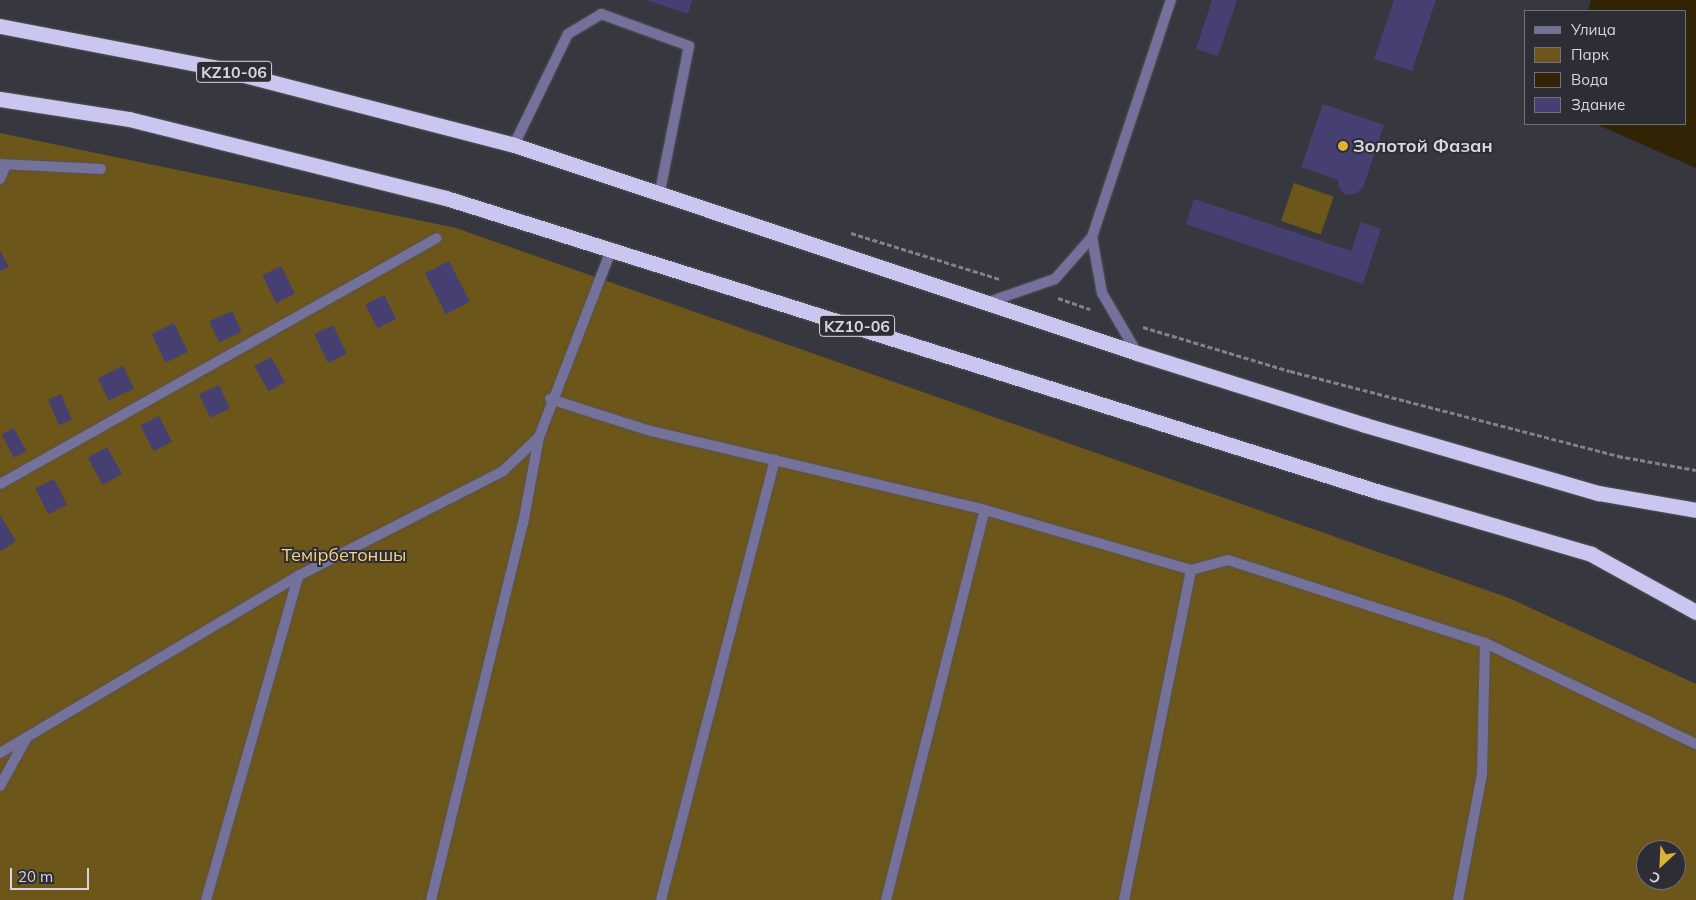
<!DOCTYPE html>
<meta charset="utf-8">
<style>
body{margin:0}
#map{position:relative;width:1696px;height:900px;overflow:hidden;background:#37373f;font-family:Mulish,sans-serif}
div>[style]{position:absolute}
.green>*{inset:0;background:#6d5619;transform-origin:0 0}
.water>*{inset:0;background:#302404}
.building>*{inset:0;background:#464072;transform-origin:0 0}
.path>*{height:3px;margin-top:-1.5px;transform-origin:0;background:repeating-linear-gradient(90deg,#828289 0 5px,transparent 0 7.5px)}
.roads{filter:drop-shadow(0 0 1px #54545b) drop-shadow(0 0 1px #54545b)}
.lane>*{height:10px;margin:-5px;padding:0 5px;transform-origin:5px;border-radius:5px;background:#74719b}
.street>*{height:10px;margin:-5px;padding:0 5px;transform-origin:5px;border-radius:5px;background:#74719b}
.highway>*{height:15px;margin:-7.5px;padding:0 7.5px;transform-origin:7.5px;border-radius:7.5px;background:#c9c7f0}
.dots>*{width:14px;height:14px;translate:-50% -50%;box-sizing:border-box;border:2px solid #2d2d35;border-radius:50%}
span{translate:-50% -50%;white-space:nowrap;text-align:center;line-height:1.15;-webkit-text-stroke:4px #2d2d35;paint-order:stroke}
.shield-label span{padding:1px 4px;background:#2d2d35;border:1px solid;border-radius:4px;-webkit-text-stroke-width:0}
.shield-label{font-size:16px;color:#d8d7dd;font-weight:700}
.poi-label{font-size:18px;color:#d8d7dd;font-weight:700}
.left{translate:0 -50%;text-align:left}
.park-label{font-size:18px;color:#f6d37c}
.legend{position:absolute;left:1524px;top:10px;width:162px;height:115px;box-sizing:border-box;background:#2d2d35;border:1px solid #717178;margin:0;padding:6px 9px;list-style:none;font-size:15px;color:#d8d7dd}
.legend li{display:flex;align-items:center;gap:10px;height:25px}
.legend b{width:25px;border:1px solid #717178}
.north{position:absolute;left:1636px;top:840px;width:50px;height:50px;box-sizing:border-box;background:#2d2d35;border:1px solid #717178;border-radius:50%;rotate:205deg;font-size:14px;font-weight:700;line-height:20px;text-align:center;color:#d8d7dd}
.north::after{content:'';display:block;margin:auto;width:18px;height:22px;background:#deb133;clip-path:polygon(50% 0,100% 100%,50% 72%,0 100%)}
.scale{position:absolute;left:10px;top:868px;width:79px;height:22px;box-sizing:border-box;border:2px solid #d8d7dd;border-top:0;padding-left:6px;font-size:15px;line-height:18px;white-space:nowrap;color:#d8d7dd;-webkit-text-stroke:4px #2d2d35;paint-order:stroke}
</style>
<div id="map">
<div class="green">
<i style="clip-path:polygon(evenodd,0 133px,456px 228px,1509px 598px,1696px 684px,1696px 900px,0 900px,0 133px,1646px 850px,1676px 850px,1676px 880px,1646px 880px,1646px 850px)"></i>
<i style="left:1294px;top:183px;width:42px;height:40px;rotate:19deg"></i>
</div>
<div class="water">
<i style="clip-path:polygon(1591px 0,1696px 0,1696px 168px,1596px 124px,1685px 124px,1685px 11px,1588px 11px)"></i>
</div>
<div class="building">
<i style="clip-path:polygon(646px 0,692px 0,688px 14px)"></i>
<i style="clip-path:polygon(1212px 0,1237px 0,1218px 56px,1196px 49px)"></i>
<i style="clip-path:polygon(1394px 0,1436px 0,1412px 71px,1374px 59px)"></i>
<i style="clip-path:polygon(1323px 104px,1384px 125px,1363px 188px,1355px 194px,1346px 195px,1339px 188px,1338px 180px,1301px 167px)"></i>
<i style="clip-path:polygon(1194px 199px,1351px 251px,1361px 222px,1381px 229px,1363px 284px,1186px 224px)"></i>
<i style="clip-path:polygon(0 250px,9px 267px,0 271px)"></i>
<i style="left:449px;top:261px;width:46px;height:27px;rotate:63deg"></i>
<i style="left:281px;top:266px;width:31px;height:21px;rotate:63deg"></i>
<i style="left:384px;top:295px;width:27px;height:21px;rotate:63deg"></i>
<i style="left:232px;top:311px;width:23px;height:25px;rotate:65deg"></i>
<i style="left:174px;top:323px;width:32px;height:25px;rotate:64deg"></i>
<i style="left:333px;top:325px;width:32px;height:21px;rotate:64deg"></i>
<i style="left:271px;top:357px;width:29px;height:19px;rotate:61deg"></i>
<i style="left:123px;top:366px;width:25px;height:28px;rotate:64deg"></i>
<i style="left:219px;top:385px;width:26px;height:22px;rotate:65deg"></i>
<i style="left:61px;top:394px;width:28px;height:14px;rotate:67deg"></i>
<i style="left:159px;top:416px;width:29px;height:21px;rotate:63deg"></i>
<i style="left:14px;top:428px;width:26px;height:14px;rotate:62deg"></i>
<i style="left:107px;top:447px;width:31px;height:22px;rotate:61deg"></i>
<i style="left:54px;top:479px;width:29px;height:21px;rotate:63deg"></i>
<i style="clip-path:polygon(0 515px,16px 541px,1px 551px,0 549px)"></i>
</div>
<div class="path">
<i style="left:851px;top:233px;width:156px;rotate:17.2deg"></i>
<i style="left:1058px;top:298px;width:34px;rotate:19deg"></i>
<i style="left:1143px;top:327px;width:153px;rotate:16.7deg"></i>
<i style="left:1290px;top:371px;width:339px;rotate:14.5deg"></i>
<i style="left:1618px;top:456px;width:79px;rotate:10.2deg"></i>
</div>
<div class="roads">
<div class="lane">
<i style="left:514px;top:145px;width:123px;rotate:-64.1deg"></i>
<i style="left:568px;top:34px;width:39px;rotate:-31deg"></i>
<i style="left:601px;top:14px;width:94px;rotate:20deg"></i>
<i style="left:689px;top:46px;width:148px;rotate:101.3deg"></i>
<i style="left:0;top:164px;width:101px;rotate:2.8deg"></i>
<i style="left:0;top:179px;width:15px;rotate:-67deg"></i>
<i style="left:1092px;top:237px;width:57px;rotate:79.9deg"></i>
<i style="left:1102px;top:293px;width:69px;rotate:59.7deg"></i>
<i style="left:986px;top:303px;width:73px;rotate:-19.2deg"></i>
<i style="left:1055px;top:279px;width:56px;rotate:-48.6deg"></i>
<i style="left:1092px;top:237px;width:250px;rotate:-71.6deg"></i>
<i style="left:550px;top:399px;width:102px;rotate:17.7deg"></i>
<i style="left:647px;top:430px;width:347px;rotate:13.3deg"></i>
<i style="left:985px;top:510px;width:215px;rotate:16.2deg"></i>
<i style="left:1191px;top:570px;width:38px;rotate:-15deg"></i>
<i style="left:1228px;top:560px;width:270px;rotate:17.9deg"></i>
<i style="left:1485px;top:643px;width:234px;rotate:25.6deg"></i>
<i style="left:0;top:753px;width:347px;rotate:-30.7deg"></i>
<i style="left:298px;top:576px;width:230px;rotate:-27.1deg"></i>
<i style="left:503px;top:471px;width:50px;rotate:-43.4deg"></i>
<i style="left:0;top:786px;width:56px;rotate:-61.1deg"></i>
<i style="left:206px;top:900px;width:337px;rotate:-74.1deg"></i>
<i style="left:431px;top:900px;width:387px;rotate:-76.3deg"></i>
<i style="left:523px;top:524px;width:88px;rotate:-79.6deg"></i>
<i style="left:539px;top:437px;width:203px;rotate:-68.9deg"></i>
<i style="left:661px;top:900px;width:455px;rotate:-75.5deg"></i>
<i style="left:886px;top:900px;width:402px;rotate:-75.8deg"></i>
<i style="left:1124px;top:900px;width:337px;rotate:-78.5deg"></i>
<i style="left:1458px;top:900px;width:128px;rotate:-79.2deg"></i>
<i style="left:1482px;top:774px;width:131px;rotate:-88.7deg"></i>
</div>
<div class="street">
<i style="left:0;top:484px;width:501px;rotate:-29.38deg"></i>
</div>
<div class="highway">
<i style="left:0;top:26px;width:217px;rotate:10.9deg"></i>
<i style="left:213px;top:67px;width:311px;rotate:14.5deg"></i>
<i style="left:514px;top:145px;width:657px;rotate:18.46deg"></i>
<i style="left:1137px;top:353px;width:239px;rotate:17.5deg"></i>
<i style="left:1365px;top:425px;width:243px;rotate:16.3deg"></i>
<i style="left:1598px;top:493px;width:99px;rotate:9.8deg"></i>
<i style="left:0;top:99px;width:131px;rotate:8.8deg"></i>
<i style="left:129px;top:119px;width:327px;rotate:14deg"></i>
<i style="left:446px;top:198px;width:982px;rotate:17.48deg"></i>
<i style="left:1383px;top:493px;width:217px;rotate:16.3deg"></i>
<i style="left:1591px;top:554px;width:120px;rotate:28.9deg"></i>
</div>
</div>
<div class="dots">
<i style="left:1343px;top:146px;background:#deb133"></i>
</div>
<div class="shield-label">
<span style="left:234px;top:72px">KZ10-06</span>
<span style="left:857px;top:326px">KZ10-06</span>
</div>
<div class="poi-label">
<span class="left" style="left:1353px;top:146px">Золотой Фазан</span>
</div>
<div class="park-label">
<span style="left:344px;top:555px">Темірбетоншы</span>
</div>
<ul class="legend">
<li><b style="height:6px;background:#74719b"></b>Улица</li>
<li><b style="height:14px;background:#6d5619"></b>Парк</li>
<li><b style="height:14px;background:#302404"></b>Вода</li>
<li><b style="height:14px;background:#464072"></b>Здание</li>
</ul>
<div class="north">С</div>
<div class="scale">20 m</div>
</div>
